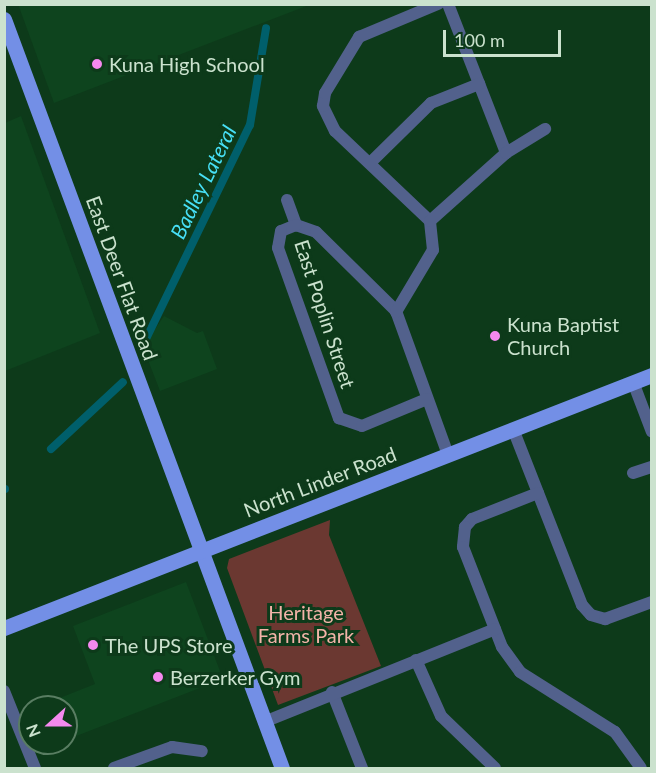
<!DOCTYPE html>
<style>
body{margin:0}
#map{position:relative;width:656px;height:773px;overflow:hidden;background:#0d3a1a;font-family:Lato,sans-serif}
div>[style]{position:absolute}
.built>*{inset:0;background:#0e441e}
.green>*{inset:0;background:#6b3831}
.canal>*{height:8px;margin:-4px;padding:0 4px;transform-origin:4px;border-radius:4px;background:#005f6b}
.minor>*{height:12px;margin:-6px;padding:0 6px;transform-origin:6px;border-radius:6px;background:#52618c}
.major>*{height:15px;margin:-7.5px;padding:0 7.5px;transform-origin:7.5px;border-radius:7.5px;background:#738fe6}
.dots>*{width:16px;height:16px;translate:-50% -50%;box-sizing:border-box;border:3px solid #0d3a1a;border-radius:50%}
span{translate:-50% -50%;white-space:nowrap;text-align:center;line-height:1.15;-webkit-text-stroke:6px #0d3a1a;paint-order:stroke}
.poi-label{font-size:20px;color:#cbe2ce}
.left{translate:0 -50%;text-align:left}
.street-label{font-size:20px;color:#cbe2ce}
.park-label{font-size:20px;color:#f2b3a8}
.water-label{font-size:21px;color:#47dff5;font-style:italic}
.frame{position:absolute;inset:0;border:6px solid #cbe2ce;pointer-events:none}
.north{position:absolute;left:18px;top:695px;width:60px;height:60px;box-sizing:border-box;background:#0d3a1a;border:2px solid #597d62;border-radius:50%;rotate:249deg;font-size:16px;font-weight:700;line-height:24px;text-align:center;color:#cbe2ce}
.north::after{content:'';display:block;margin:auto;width:21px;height:27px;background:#f589ef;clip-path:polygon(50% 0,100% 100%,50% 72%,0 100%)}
.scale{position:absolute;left:443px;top:30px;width:118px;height:27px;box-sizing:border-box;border:3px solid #cbe2ce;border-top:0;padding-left:8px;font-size:18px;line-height:21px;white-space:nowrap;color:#cbe2ce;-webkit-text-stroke:4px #0d3a1a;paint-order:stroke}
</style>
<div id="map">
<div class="built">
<i style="clip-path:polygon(18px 4px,309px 4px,309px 5px,54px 103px)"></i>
<i style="clip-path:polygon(21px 116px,100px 333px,5px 371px,5px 123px)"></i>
<i style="clip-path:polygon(164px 316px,197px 333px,203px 331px,217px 369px,160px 391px,143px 347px)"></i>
<i style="clip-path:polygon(186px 582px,223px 679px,66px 740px,66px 707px,37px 707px,95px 684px,73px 626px)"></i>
</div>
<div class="green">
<i style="clip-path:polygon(330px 520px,329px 535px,381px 666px,278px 705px,227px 568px,229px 559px)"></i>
</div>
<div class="canal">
<i style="left:144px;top:343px;width:242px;rotate:-64.1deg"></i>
<i style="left:250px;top:125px;width:98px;rotate:-80.6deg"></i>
<i style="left:51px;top:449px;width:98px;rotate:-42.9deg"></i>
<i style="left:4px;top:489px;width:1px"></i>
</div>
<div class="minor">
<i style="left:448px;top:4px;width:160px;rotate:68.7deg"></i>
<i style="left:370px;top:163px;width:86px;rotate:-44.5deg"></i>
<i style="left:431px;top:103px;width:52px;rotate:-21.6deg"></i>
<i style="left:287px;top:200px;width:27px;rotate:70deg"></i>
<i style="left:296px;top:225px;width:21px;rotate:19deg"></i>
<i style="left:316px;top:232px;width:112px;rotate:44.6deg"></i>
<i style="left:396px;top:311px;width:153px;rotate:70.1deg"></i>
<i style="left:430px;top:221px;width:131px;rotate:-136.5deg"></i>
<i style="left:335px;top:131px;width:28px;rotate:-116deg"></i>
<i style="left:323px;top:106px;width:13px;rotate:-81deg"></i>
<i style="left:325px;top:93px;width:66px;rotate:-58.7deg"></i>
<i style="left:359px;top:37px;width:86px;rotate:-22.7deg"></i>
<i style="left:296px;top:225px;width:16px;rotate:158deg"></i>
<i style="left:281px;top:231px;width:17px;rotate:100deg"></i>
<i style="left:278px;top:248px;width:181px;rotate:70.3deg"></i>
<i style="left:339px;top:418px;width:24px;rotate:19deg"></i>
<i style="left:362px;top:426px;width:70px;rotate:-22.6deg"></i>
<i style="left:396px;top:312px;width:72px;rotate:-59.2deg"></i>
<i style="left:433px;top:250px;width:29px;rotate:-96deg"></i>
<i style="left:430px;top:221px;width:102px;rotate:-41.8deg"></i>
<i style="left:506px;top:153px;width:46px;rotate:-31.6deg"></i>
<i style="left:633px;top:382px;width:53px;rotate:69.2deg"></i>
<i style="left:513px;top:429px;width:189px;rotate:68.6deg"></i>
<i style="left:582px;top:605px;width:13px;rotate:48deg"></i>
<i style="left:591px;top:615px;width:15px;rotate:16deg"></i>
<i style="left:605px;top:619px;width:50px;rotate:-19.9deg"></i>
<i style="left:633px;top:473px;width:20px;rotate:-18deg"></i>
<i style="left:538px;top:493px;width:71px;rotate:158.5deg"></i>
<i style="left:472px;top:519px;width:11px;rotate:131deg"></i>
<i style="left:465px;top:527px;width:20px;rotate:96deg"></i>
<i style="left:463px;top:547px;width:107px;rotate:68.7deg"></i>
<i style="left:502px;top:647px;width:31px;rotate:54deg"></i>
<i style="left:520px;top:672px;width:112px;rotate:32.3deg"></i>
<i style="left:615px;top:732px;width:44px;rotate:54.2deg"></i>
<i style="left:416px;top:660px;width:61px;rotate:65.9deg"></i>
<i style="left:441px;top:716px;width:75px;rotate:43.9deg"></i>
<i style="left:4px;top:691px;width:83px;rotate:68.1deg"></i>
<i style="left:332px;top:692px;width:82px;rotate:68.5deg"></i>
<i style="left:264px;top:722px;width:249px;rotate:-21.9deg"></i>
<i style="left:114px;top:768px;width:62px;rotate:-19.9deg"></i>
<i style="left:172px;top:747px;width:30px;rotate:8deg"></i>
</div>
<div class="major">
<i style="left:4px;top:19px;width:799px;rotate:69.64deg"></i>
<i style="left:4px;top:628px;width:696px;rotate:-21.33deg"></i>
</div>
<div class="dots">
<i style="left:97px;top:64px;background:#f589ef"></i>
<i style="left:495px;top:336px;background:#f589ef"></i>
<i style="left:93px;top:645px;background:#f589ef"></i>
<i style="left:158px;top:677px;background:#f589ef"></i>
</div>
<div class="poi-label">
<span class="left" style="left:109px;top:64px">Kuna High School</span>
<span class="left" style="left:507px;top:336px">Kuna Baptist<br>Church</span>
<span class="left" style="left:105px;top:645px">The UPS Store</span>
<span class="left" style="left:170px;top:677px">Berzerker Gym</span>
</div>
<div class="street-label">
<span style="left:122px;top:278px;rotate:70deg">East Deer Flat Road</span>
<span style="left:325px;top:314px;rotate:72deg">East Poplin Street</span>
<span style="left:320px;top:482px;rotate:-21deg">North Linder Road</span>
</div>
<div class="park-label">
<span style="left:306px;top:624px">Heritage<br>Farms Park</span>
</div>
<div class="water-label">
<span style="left:203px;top:182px;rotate:-64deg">Badley Lateral</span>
</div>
<div class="frame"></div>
<div class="north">N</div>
<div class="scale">100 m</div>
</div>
